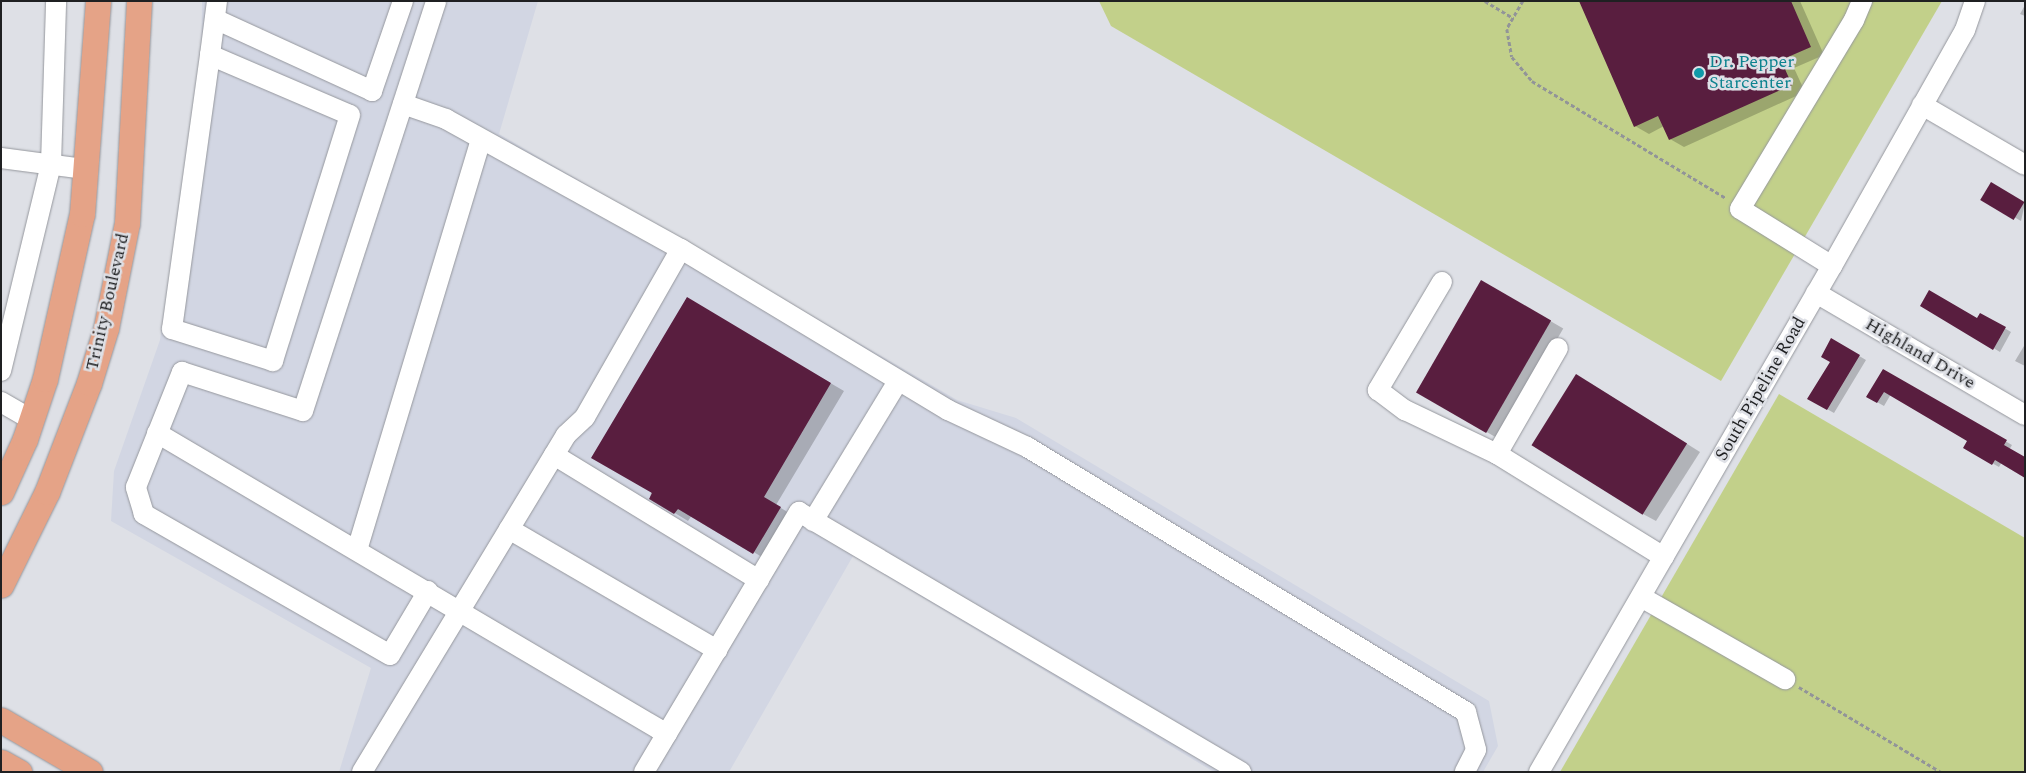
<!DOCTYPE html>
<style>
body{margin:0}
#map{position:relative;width:2026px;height:773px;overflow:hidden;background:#dee0e6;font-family:Spectral,serif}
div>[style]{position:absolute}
.built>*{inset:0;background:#d2d6e3}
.green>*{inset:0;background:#c2d08a}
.shadow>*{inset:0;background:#0003;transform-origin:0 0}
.building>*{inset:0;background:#591e3f;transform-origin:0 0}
.path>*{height:2.5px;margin-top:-1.25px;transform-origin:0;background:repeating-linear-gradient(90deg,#929498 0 4px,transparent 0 6.5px)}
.roads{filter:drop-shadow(0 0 1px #95979d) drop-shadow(0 0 1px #95979d)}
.minor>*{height:20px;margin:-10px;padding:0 10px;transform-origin:10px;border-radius:10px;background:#fff}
.major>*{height:25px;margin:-12.5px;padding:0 12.5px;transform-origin:12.5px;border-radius:12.5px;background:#e5a387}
.dots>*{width:14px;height:14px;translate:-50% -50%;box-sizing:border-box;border:2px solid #dee0e6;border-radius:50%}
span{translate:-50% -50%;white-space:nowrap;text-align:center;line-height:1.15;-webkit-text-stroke:5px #dee0e6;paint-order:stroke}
.culture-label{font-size:18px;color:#0d838f}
.left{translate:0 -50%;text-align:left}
.street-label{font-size:18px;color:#1f2022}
.frame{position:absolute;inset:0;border:2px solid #1f2022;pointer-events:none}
</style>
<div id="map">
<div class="built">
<i style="clip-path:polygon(202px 1px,538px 1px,499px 134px,957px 400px,1016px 418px,1489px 701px,1498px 746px,1483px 772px,1214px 772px,853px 556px,729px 772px,339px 772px,371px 668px,111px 521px,114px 471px,160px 340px,201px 78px)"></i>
</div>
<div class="green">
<i style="clip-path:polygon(1099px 1px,1942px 1px,1721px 381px,1111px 26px)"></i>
<i style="clip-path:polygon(1779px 394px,2025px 538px,2025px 772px,1560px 772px)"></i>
</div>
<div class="shadow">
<i style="clip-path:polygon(1580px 1px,1800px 1px,1824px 55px,1794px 68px,1805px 92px,1684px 147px,1670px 139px,1664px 126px,1649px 134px,1635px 126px)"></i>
<i style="clip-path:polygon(2025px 5px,2025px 16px,2020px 14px)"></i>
<i style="clip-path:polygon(1991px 184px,2025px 203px,2021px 221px,1983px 199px)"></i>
<i style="left:1481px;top:281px;width:95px;height:128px;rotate:30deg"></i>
<i style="clip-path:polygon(687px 299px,844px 391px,776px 505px,794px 516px,767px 560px,692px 515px,688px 521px,650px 498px)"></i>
<i style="clip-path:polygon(1922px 305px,1978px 320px,1981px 314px,2011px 332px,2000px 352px)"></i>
<i style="clip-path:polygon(1832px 340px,1866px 360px,1834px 413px,1809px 399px,1831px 361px)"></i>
<i style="clip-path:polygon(2024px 346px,2025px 346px,2025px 366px,2015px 361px)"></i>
<i style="clip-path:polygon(1883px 370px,2012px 445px,1999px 467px,1965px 448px,1969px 440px,1891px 394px,1884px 406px,1868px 397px)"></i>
<i style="clip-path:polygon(1590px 383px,1700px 452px,1656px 521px,1643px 514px)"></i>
</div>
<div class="building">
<i style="clip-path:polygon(1579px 1px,1791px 1px,1811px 47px,1781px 60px,1792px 85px,1669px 140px,1658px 116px,1634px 127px)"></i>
<i style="left:1991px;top:182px;width:39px;height:21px;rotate:31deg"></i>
<i style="left:1481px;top:280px;width:81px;height:130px;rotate:30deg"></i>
<i style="clip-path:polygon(1929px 290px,1977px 318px,1980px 313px,2006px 327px,1993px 350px,1920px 306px)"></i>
<i style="clip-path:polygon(687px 297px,831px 383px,764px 497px,781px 507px,753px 554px,678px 509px,674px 514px,649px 499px,652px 493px,591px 458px)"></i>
<i style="clip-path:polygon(1831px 338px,1860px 355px,1827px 410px,1807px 399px,1830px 362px,1821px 357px)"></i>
<i style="clip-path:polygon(1883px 369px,2007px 440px,2004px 445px,2025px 457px,2025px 478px,1995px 460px,1992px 465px,1963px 448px,1967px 441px,1884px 392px,1877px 403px,1866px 397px)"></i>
<i style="left:1576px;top:374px;width:131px;height:84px;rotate:32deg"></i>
</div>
<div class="path">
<i style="left:1485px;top:1px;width:33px;rotate:31deg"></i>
<i style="left:1523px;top:1px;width:32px;rotate:120deg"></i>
<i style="left:1507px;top:29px;width:28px;rotate:80deg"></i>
<i style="left:1512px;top:57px;width:31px;rotate:50deg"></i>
<i style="left:1532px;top:81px;width:227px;rotate:31.1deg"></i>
<i style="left:1799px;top:687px;width:165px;rotate:30.9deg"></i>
</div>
<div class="roads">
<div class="minor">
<i style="left:215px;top:19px;width:173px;rotate:24.6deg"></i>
<i style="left:372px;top:91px;width:95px;rotate:-71deg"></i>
<i style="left:210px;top:55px;width:152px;rotate:23.2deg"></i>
<i style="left:350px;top:115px;width:258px;rotate:107.4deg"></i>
<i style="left:273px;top:361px;width:106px;rotate:-162.4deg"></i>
<i style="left:172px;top:329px;width:277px;rotate:-82.1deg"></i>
<i style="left:210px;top:55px;width:54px;rotate:-82.6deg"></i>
<i style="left:403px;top:104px;width:46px;rotate:19.2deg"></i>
<i style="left:446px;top:119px;width:269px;rotate:29deg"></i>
<i style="left:1922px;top:105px;width:119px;rotate:30.2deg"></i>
<i style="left:1px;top:158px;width:85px;rotate:7.5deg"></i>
<i style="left:1832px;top:266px;width:108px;rotate:-148.2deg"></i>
<i style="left:1740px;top:209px;width:221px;rotate:-58.9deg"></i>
<i style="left:1854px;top:20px;width:21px;rotate:-67deg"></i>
<i style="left:1442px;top:282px;width:126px;rotate:120.7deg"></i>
<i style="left:1378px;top:390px;width:34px;rotate:37deg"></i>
<i style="left:1405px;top:410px;width:102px;rotate:25.6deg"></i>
<i style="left:1497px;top:454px;width:196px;rotate:31.7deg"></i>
<i style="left:1816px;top:293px;width:242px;rotate:30.3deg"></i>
<i style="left:1px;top:371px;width:213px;rotate:-76.4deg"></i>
<i style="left:51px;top:164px;width:163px;rotate:-88.2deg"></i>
<i style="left:1px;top:402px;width:36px;rotate:30deg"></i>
<i style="left:157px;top:433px;width:592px;rotate:30.55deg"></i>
<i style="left:1497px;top:454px;width:122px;rotate:-60.1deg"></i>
<i style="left:554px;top:455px;width:240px;rotate:31.4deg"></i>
<i style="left:813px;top:521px;width:164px;rotate:-58.7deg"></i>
<i style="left:509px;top:529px;width:241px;rotate:30.2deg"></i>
<i style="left:357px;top:550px;width:429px;rotate:-73.2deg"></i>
<i style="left:428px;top:591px;width:74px;rotate:120.7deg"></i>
<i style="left:390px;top:655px;width:284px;rotate:-150.2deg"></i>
<i style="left:144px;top:514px;width:28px;rotate:-107deg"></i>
<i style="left:136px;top:487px;width:124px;rotate:-68.2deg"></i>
<i style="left:182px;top:372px;width:127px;rotate:17.9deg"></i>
<i style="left:303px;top:411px;width:431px;rotate:-72deg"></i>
<i style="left:1641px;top:597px;width:166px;rotate:29.7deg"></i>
<i style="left:362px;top:772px;width:394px;rotate:-58.8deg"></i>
<i style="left:566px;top:435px;width:26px;rotate:-43deg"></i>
<i style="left:585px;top:417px;width:193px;rotate:-60.3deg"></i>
<i style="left:681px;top:249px;width:312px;rotate:31.1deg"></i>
<i style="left:948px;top:410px;width:87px;rotate:25.1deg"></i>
<i style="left:1027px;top:447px;width:513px;rotate:31.12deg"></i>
<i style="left:1466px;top:712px;width:39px;rotate:75deg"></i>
<i style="left:1476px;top:750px;width:25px;rotate:117deg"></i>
<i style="left:644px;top:772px;width:303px;rotate:-59.2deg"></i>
<i style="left:799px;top:512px;width:513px;rotate:30.47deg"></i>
<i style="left:1539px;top:772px;width:585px;rotate:-59.93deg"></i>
<i style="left:1832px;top:266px;width:271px;rotate:-60.6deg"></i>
<i style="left:1965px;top:30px;width:31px;rotate:-71deg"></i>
</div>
<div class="major">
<i style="left:1px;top:492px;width:58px;rotate:-65.6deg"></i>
<i style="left:25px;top:439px;width:63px;rotate:-71.6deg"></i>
<i style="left:45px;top:379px;width:169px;rotate:-77.4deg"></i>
<i style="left:82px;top:214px;width:214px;rotate:-85.7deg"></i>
<i style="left:1px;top:585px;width:104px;rotate:-63.7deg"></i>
<i style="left:47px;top:492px;width:117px;rotate:-68.9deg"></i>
<i style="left:89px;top:383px;width:58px;rotate:-72.8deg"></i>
<i style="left:106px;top:328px;width:107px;rotate:-78.7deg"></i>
<i style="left:127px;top:223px;width:222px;rotate:-86.9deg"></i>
<i style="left:1px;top:720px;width:103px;rotate:30.3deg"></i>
<i style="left:1px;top:762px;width:21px;rotate:29deg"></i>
</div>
</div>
<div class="dots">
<i style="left:1699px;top:73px;background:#0f9aa8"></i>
</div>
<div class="culture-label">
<span class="left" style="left:1709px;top:73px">Dr. Pepper<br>Starcenter</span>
</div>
<div class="street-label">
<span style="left:108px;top:302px;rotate:-77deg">Trinity Boulevard</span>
<span style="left:1920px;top:354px;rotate:30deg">Highland Drive</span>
<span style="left:1761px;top:389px;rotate:-60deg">South Pipeline Road</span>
</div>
<div class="frame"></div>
</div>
